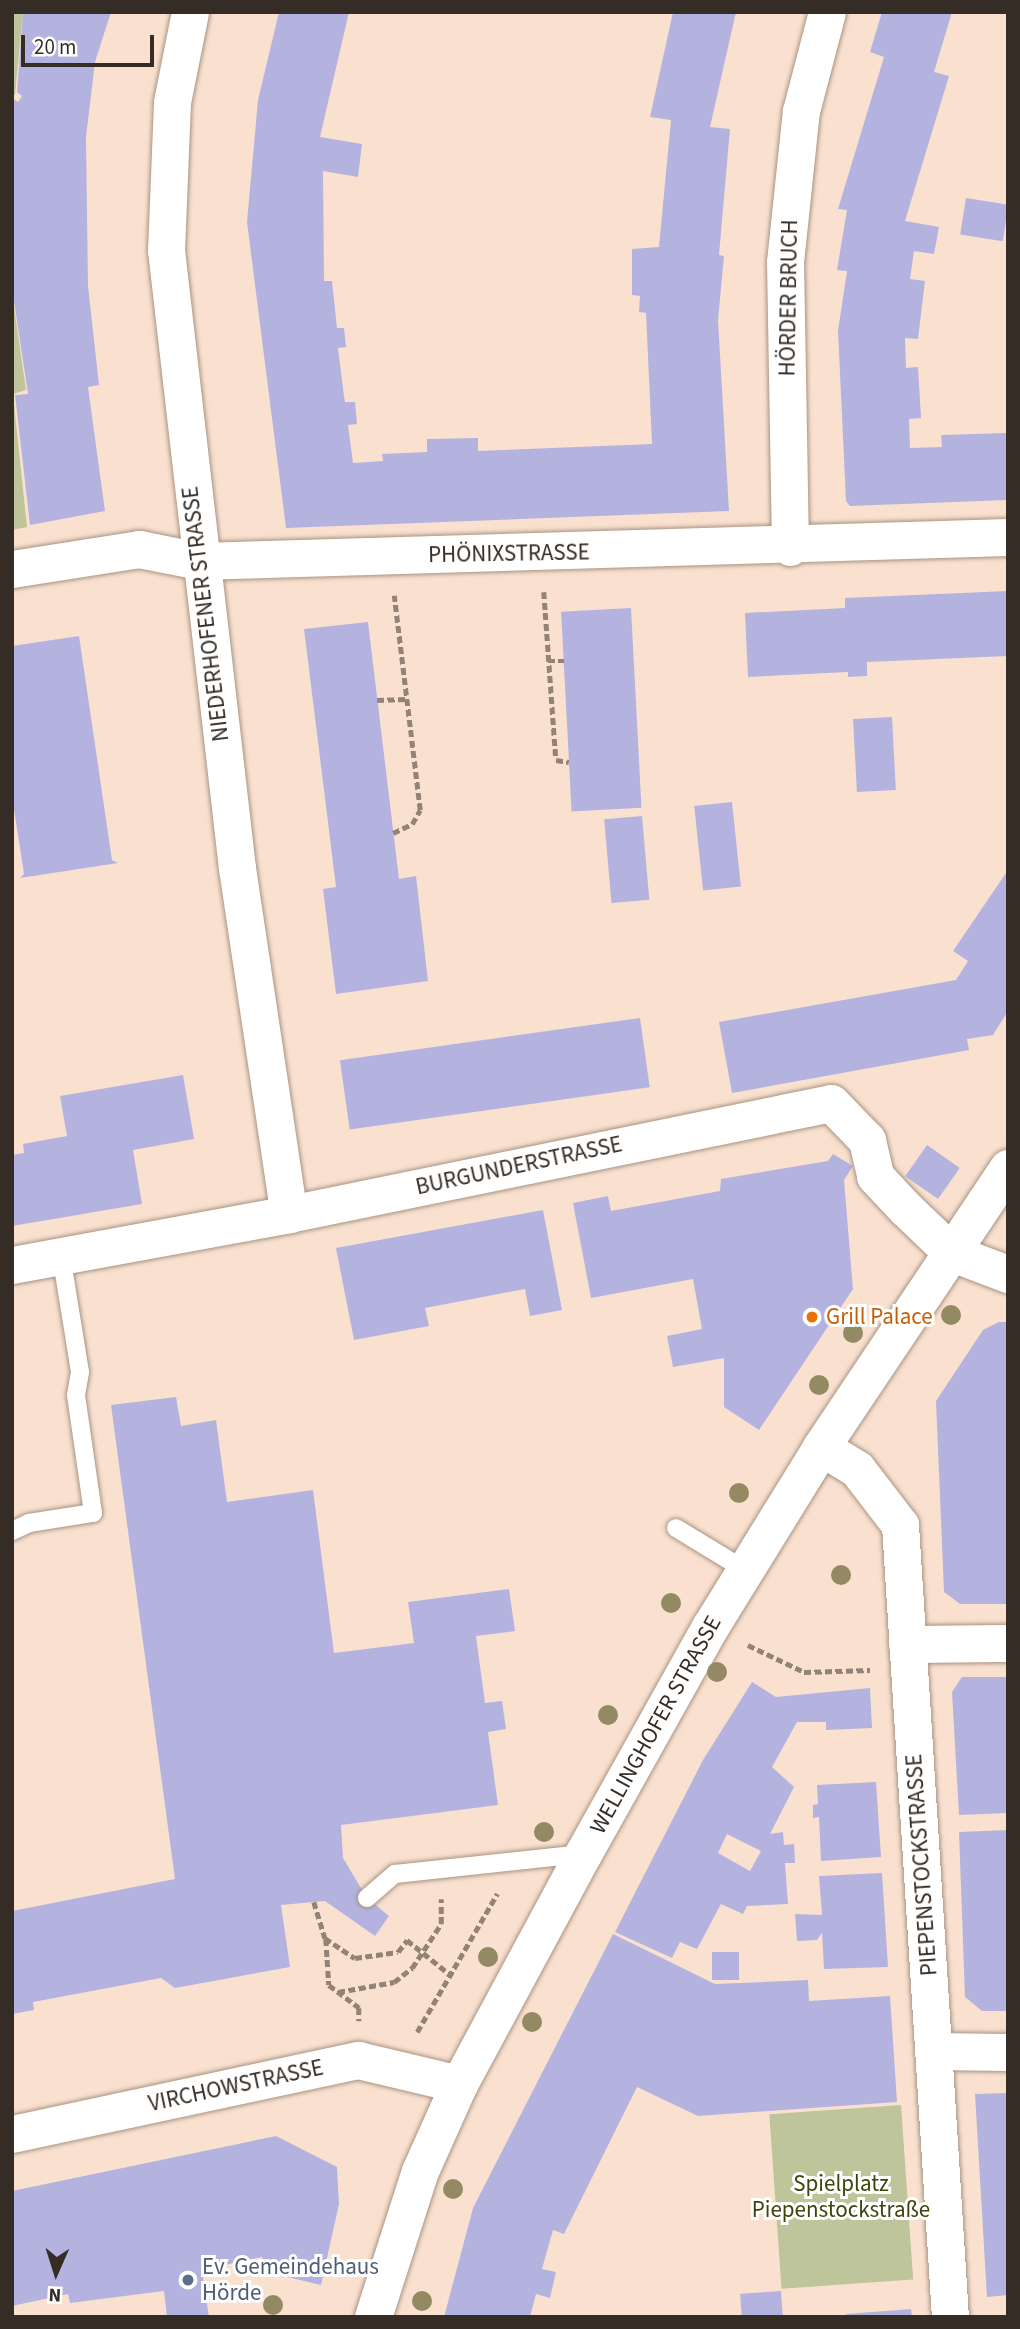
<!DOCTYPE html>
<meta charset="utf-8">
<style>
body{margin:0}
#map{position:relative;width:1020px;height:2329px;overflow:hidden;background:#fae1cf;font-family:"Source Sans 3",sans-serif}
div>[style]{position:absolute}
.green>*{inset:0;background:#bfc59b;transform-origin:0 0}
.building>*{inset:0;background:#b4b3e0;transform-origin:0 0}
.path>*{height:4.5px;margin-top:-2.25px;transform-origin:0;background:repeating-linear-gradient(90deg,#938276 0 7px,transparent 0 10.5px)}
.roads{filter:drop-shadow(0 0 2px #a99382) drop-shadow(0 0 2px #a99382)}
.lane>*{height:18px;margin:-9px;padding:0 9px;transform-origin:9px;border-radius:9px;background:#fff}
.street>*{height:37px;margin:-18.5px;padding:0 18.5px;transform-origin:18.5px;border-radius:18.5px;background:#fff}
.trees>*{width:20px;height:20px;margin:-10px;border-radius:50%;background:#938a64}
.dots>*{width:19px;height:19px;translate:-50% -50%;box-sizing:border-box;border:4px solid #fff;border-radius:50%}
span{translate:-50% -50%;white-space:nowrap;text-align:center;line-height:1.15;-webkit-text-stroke:6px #fff;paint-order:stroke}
.street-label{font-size:23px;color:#352c25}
.food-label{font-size:23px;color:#c56008}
.left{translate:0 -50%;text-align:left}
.park-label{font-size:23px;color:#3f430c}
.service-label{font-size:23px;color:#4e5e75}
.frame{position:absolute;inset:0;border:14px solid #352c25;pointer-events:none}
.north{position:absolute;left:21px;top:2238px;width:70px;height:70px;-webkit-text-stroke:5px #fff;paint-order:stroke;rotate:183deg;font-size:19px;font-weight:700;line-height:28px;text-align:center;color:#352c25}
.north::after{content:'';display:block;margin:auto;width:24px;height:32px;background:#352c25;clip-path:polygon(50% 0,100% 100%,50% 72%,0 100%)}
.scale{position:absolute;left:21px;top:35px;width:133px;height:32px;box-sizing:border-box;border:4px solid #352c25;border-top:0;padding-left:9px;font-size:21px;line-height:24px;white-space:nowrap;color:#352c25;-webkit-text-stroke:5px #fff;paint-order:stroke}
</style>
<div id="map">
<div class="green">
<i style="clip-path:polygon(12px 12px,23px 12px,15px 95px,12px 95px)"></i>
<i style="clip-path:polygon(12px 292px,26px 390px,13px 394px,27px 527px,12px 530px)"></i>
<i style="left:901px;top:2105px;width:175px;height:132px;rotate:86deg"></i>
</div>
<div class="building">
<i style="clip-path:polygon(23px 12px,111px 12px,95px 62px,86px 137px,88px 286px,99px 385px,88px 387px,105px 511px,30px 525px,15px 395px,28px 394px,12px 288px,12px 98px,18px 102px,22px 96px,17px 92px)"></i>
<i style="clip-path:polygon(279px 12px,349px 12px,320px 137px,362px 144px,358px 177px,323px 171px,324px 281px,332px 281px,337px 328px,344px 328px,346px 347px,338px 348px,344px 396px,345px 402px,355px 402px,357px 424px,348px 425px,353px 463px,383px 461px,382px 454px,427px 452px,427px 439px,478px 438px,478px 451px,652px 444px,646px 313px,639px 312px,640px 296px,632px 295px,632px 249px,659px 247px,671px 120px,650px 117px,673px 12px,736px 12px,710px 127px,730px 129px,719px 255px,724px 256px,718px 320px,729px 511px,286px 528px,247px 222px,258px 100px)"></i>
<i style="clip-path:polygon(882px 12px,952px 12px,934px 72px,949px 76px,905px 221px,939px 227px,934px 254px,914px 251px,910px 279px,925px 281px,918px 339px,905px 338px,906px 368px,918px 367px,921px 418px,909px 419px,910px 448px,942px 447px,941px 435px,1008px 433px,1008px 500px,850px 506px,846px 501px,838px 331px,847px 271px,837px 270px,847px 210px,838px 209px,884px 57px,870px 52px)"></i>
<i style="left:966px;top:198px;width:43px;height:37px;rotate:9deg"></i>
<i style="clip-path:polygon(1008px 591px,1008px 656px,867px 662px,867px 676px,848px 677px,848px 672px,748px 677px,745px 613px,845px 608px,845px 598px)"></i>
<i style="left:631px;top:608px;width:200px;height:70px;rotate:87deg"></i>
<i style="clip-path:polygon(368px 622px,399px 879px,416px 876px,428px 981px,336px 994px,323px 889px,336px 887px,304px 629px)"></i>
<i style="clip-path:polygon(79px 636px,112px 860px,118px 863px,20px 878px,24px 874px,12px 796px,12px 646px)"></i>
<i style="left:892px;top:717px;width:73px;height:39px;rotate:87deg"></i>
<i style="left:732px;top:802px;width:85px;height:38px;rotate:84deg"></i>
<i style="left:642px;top:816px;width:84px;height:38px;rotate:85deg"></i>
<i style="clip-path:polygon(1008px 870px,1008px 1011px,993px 1035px,967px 1039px,969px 1050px,732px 1093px,719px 1022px,956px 980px,968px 961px,953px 951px)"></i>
<i style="left:640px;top:1018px;width:70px;height:303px;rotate:82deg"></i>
<i style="clip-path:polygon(183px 1075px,194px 1139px,133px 1150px,142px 1204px,12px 1226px,12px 1155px,24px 1153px,23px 1144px,67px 1136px,60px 1096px)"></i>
<i style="left:927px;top:1145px;width:40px;height:38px;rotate:35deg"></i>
<i style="clip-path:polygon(833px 1154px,853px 1166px,844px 1180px,853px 1289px,759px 1430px,724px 1407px,724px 1358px,673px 1367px,667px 1336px,702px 1329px,693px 1279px,591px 1298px,573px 1203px,608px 1196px,611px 1211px,720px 1191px,721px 1179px,828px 1161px)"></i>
<i style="clip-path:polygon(543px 1210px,562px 1310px,530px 1316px,525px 1289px,425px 1308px,429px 1326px,354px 1340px,336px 1248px)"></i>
<i style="clip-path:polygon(999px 1322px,1008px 1322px,1008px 1604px,960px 1604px,944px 1592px,936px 1401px,983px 1330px)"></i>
<i style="clip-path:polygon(176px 1397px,181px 1426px,216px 1420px,227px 1502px,313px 1490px,334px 1653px,414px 1643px,408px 1602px,509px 1589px,515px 1631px,476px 1636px,485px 1703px,502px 1701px,506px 1729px,488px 1732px,498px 1805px,341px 1825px,343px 1858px,367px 1898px,389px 1916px,375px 1936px,325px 1901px,281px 1905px,290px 1967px,175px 1988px,161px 1978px,33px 2002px,34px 2010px,12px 2014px,12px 1911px,175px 1879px,111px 1405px)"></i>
<i style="clip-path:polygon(962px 1677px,1008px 1677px,1008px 1813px,959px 1815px,952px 1692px)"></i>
<i style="clip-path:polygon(evenodd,752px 1682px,776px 1697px,870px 1688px,872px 1728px,826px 1730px,826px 1722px,797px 1722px,772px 1767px,794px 1787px,770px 1834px,783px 1832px,784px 1845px,794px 1844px,795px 1863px,785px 1863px,788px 1904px,747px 1906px,743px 1914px,721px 1904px,697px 1949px,680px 1942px,672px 1958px,615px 1932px,703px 1760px,752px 1682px,727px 1834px,761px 1851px,750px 1871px,718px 1853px,727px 1834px)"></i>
<i style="clip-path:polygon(876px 1782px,881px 1857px,821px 1861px,819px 1817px,813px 1818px,813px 1805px,818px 1804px,817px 1785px)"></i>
<i style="clip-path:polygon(1008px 1830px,1008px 2011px,982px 2011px,965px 1997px,959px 1832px)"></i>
<i style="clip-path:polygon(882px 1873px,888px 1967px,824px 1969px,822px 1933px,817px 1940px,797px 1941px,795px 1914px,822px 1915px,819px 1876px)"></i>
<i style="clip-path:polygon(613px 1934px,715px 1984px,808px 1980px,809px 2001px,890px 1996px,897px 2102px,698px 2116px,637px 2087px,564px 2234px,553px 2230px,542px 2269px,556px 2272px,550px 2298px,536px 2294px,530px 2317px,444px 2317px,473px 2208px)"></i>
<i style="left:712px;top:1952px;width:27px;height:28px"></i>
<i style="clip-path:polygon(1008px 2093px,1008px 2295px,987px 2297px,975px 2094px)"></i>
<i style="clip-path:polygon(276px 2136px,337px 2167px,339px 2204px,321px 2285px,283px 2276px,265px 2265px,262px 2257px,202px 2270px,209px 2317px,167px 2317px,164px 2291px,70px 2303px,68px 2294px,12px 2306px,12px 2191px)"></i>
<i style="left:781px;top:2291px;width:26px;height:41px;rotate:86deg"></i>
<i style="clip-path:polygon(911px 2309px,912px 2317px,846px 2317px,846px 2314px)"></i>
</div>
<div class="path">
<i style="left:544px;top:592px;width:168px;rotate:85.9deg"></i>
<i style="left:556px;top:760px;width:13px;rotate:9deg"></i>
<i style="left:548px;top:661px;width:16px"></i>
<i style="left:377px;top:700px;width:30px;rotate:-2deg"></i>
<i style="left:393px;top:833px;width:21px;rotate:-25deg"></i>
<i style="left:412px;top:824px;width:16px;rotate:-60deg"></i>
<i style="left:420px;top:810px;width:216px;rotate:-96.9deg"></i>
<i style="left:748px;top:1645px;width:62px;rotate:25.7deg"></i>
<i style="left:804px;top:1672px;width:66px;rotate:-1.7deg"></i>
<i style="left:314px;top:1902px;width:38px;rotate:73deg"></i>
<i style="left:325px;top:1938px;width:36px;rotate:34deg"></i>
<i style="left:355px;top:1958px;width:43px;rotate:-7.9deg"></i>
<i style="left:398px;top:1952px;width:15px;rotate:-53deg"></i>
<i style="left:407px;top:1940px;width:58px;rotate:38.7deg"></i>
<i style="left:326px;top:1939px;width:46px;rotate:86.3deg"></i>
<i style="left:329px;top:1985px;width:38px;rotate:37deg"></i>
<i style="left:359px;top:2008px;width:13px;rotate:90deg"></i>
<i style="left:338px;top:1992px;width:57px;rotate:-10.1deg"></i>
<i style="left:394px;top:1982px;width:23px;rotate:-38deg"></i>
<i style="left:412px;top:1968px;width:53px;rotate:-56.6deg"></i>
<i style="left:441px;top:1924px;width:25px;rotate:-90deg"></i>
<i style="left:417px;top:2032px;width:160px;rotate:-59.9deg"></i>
</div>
<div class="roads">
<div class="lane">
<i style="left:676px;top:1528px;width:81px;rotate:31.3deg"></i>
<i style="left:12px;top:1531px;width:19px;rotate:-25deg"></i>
<i style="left:29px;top:1523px;width:65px;rotate:-8.9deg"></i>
<i style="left:93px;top:1513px;width:119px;rotate:-98.2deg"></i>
<i style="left:76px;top:1395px;width:23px;rotate:-80deg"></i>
<i style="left:80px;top:1372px;width:119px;rotate:-99.2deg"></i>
<i style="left:367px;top:1898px;width:37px;rotate:-41deg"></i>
<i style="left:395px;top:1874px;width:189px;rotate:-6.1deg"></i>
</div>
<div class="street">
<i style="left:190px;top:12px;width:92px;rotate:101.3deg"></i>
<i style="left:172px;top:102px;width:148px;rotate:92.3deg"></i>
<i style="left:166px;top:250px;width:622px;rotate:83.45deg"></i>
<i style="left:237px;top:868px;width:350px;rotate:81.5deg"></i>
<i style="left:790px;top:547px;width:285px;rotate:-91deg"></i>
<i style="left:785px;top:262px;width:152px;rotate:-84deg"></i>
<i style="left:801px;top:111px;width:102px;rotate:-75.3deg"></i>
<i style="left:12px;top:569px;width:129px;rotate:-8.9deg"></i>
<i style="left:139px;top:549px;width:61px;rotate:11.3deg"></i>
<i style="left:199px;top:561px;width:809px;rotate:-1.7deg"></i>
<i style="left:12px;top:1265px;width:282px;rotate:-10.4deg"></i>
<i style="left:289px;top:1214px;width:553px;rotate:-11.57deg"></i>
<i style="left:831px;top:1103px;width:52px;rotate:45.8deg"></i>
<i style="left:867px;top:1140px;width:37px;rotate:77deg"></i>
<i style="left:875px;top:1176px;width:45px;rotate:46.8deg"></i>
<i style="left:906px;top:1209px;width:64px;rotate:43.7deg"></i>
<i style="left:952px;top:1253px;width:60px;rotate:20.6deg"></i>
<i style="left:821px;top:1447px;width:42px;rotate:31.4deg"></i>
<i style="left:857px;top:1469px;width:71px;rotate:52.5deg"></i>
<i style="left:900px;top:1525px;width:794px;rotate:86.39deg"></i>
<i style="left:907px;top:1644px;width:101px;rotate:-0.6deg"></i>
<i style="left:934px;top:2051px;width:74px;rotate:0.8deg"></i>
<i style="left:12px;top:2134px;width:354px;rotate:-12.1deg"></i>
<i style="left:358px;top:2060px;width:104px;rotate:13.4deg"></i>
<i style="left:373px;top:2317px;width:153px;rotate:-72.2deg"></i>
<i style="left:420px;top:2171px;width:95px;rotate:-65.9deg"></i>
<i style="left:459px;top:2084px;width:261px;rotate:-61.7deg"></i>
<i style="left:583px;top:1854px;width:260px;rotate:-60.8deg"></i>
<i style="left:710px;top:1627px;width:211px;rotate:-58.3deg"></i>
<i style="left:821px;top:1447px;width:336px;rotate:-56.2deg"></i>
</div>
</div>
<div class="trees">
<i style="left:951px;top:1315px"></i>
<i style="left:853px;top:1333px"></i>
<i style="left:819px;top:1385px"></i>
<i style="left:739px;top:1493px"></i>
<i style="left:841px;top:1575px"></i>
<i style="left:671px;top:1603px"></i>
<i style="left:717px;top:1672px"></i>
<i style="left:608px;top:1715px"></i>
<i style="left:544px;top:1832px"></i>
<i style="left:488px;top:1957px"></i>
<i style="left:532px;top:2022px"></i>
<i style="left:453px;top:2189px"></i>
<i style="left:422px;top:2301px"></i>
<i style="left:273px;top:2305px"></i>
</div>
<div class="dots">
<i style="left:812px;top:1317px;background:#e8710a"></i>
<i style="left:188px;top:2280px;background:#5c6f8a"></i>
</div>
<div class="street-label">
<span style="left:789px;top:298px;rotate:-89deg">HÖRDER BRUCH</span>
<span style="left:509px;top:554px;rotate:-1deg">PHÖNIXSTRASSE</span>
<span style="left:206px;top:614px;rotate:-97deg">NIEDERHOFENER STRASSE</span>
<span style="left:519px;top:1166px;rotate:-12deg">BURGUNDERSTRASSE</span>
<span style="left:656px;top:1725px;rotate:-61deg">WELLINGHOFER STRASSE</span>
<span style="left:922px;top:1865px;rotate:-94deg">PIEPENSTOCKSTRASSE</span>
<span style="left:236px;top:2086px;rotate:-12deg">VIRCHOWSTRASSE</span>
</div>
<div class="food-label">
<span class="left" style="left:826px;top:1317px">Grill Palace</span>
</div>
<div class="park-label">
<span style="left:841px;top:2197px">Spielplatz<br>Piepenstockstraße</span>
</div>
<div class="service-label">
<span class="left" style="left:202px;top:2280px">Ev. Gemeindehaus<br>Hörde</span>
</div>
<div class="frame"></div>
<div class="north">N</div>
<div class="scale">20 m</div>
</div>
